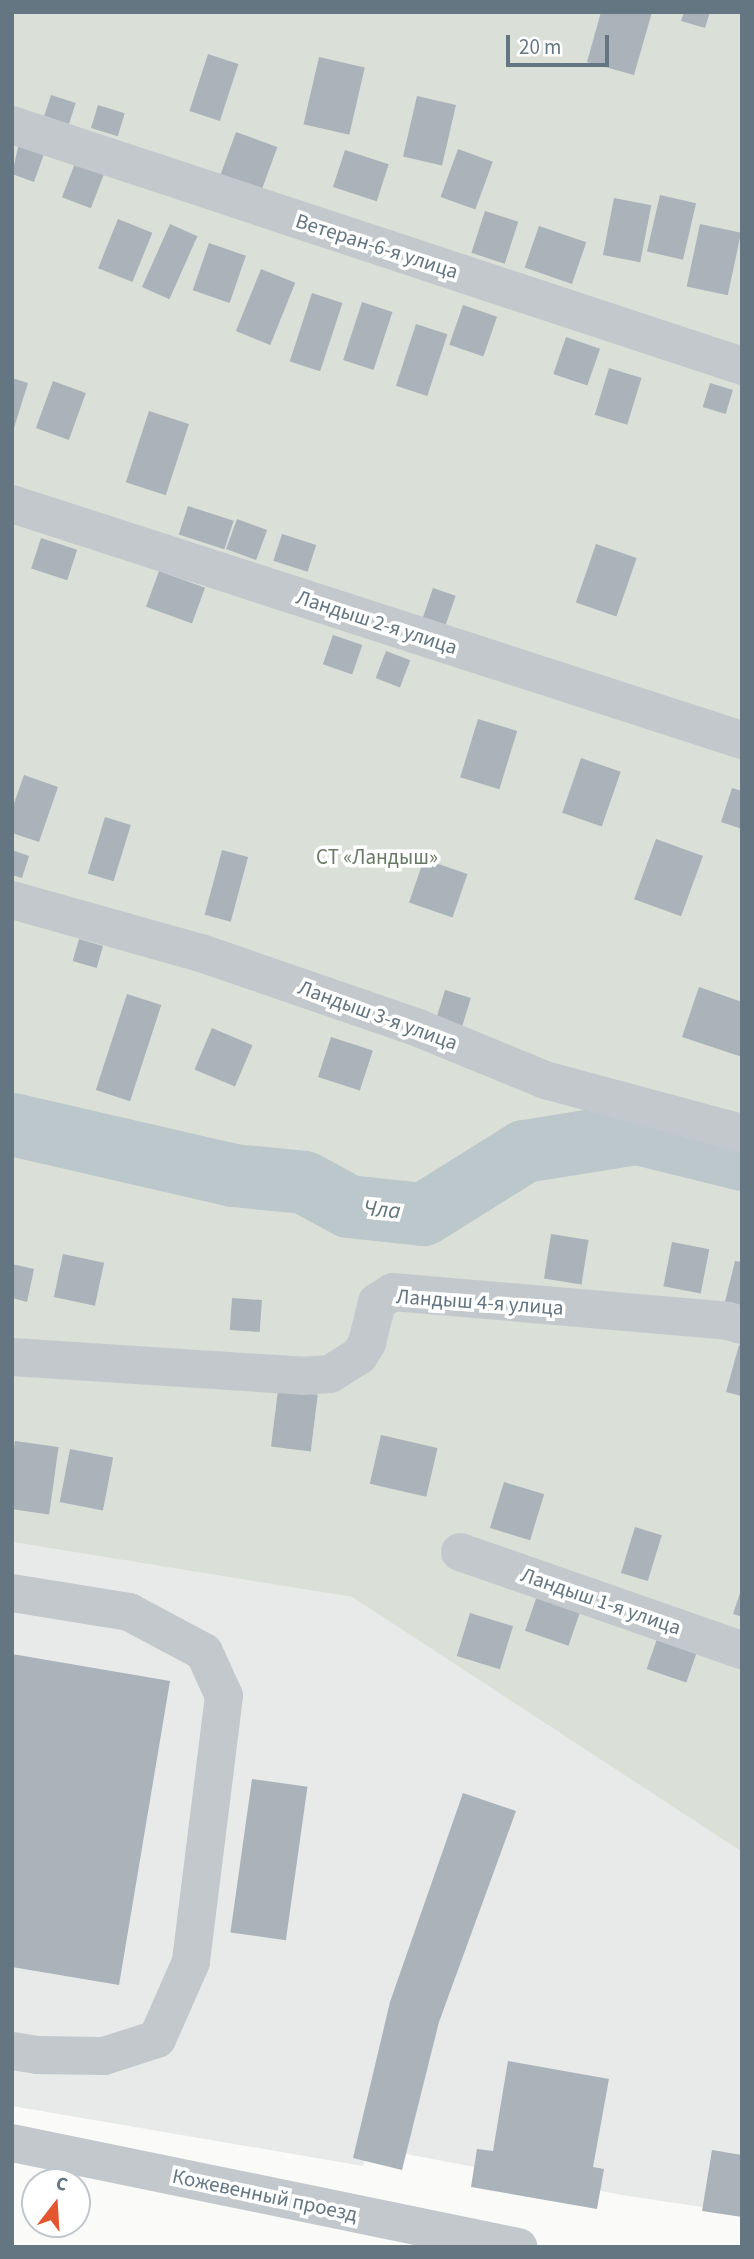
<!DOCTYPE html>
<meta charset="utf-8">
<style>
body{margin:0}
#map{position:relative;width:754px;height:2259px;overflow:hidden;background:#fafaf8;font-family:"Source Sans 3",sans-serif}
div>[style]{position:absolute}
.built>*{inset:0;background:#e8e9e9}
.green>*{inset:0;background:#dadfd7}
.river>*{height:63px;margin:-31.5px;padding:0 31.5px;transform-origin:31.5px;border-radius:31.5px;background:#bbc7cb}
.building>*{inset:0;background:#aab3b9;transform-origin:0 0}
.minor>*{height:38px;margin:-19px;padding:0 19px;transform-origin:19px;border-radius:19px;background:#c3c8cc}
span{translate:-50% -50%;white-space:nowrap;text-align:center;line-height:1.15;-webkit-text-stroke:7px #fff;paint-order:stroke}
.street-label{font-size:21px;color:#657683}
.park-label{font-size:21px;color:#687a64}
.water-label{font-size:23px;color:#60757c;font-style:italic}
.frame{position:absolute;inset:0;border:14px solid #657683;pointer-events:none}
.north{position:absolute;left:21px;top:2168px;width:70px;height:70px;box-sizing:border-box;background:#fff;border:2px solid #c1c8cd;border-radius:50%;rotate:17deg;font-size:19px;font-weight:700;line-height:28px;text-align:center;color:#657683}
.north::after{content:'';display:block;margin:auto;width:24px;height:32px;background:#e4572e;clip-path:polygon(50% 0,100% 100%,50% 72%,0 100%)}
.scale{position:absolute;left:506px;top:35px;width:103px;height:32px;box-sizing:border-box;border:4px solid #657683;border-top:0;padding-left:9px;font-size:21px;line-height:24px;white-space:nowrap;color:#657683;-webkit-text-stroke:5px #fff;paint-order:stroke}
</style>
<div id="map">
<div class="built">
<i style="clip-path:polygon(12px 1542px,352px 1597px,742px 1852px,742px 2213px,622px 2195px,369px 2147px,363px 2166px,12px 2106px)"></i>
</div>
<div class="green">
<i style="clip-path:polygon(12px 12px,742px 12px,742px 1852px,352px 1597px,12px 1542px)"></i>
</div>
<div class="river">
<i style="left:12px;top:1124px;width:227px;rotate:13deg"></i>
<i style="left:233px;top:1175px;width:71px;rotate:5.6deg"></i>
<i style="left:304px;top:1182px;width:50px;rotate:28.6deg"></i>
<i style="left:348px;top:1206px;width:75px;rotate:6.1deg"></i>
<i style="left:423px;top:1214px;width:119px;rotate:-32deg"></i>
<i style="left:524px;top:1151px;width:114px;rotate:-9.1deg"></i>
<i style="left:637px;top:1133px;width:108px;rotate:13.9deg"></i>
</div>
<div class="building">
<i style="clip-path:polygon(601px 12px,652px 12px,634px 75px,587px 62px)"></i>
<i style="clip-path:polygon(684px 12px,710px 12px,705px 28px,681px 21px)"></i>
<i style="left:208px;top:54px;width:32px;height:60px;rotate:18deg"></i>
<i style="left:319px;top:57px;width:47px;height:69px;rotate:13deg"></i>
<i style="left:51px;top:95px;width:26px;height:22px;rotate:18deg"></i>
<i style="left:417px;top:96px;width:40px;height:62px;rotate:13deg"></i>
<i style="left:98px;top:105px;width:28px;height:24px;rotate:17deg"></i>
<i style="left:236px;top:132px;width:44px;height:46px;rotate:20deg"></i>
<i style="clip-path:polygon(19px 143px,45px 151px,34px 182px,12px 174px)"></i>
<i style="left:458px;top:149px;width:37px;height:51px;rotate:20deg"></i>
<i style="left:345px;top:150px;width:46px;height:39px;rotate:18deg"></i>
<i style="left:77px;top:158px;width:31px;height:42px;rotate:21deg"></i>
<i style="left:660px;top:195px;width:37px;height:58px;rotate:13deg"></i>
<i style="left:614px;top:198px;width:38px;height:58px;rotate:11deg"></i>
<i style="left:485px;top:211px;width:35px;height:44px;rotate:18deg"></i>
<i style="left:118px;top:219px;width:37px;height:53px;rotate:22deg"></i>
<i style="left:170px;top:224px;width:30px;height:69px;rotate:24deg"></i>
<i style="left:700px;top:224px;width:42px;height:64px;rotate:12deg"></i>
<i style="left:539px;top:226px;width:50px;height:44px;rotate:19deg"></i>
<i style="left:209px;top:243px;width:39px;height:50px;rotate:19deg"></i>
<i style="left:261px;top:269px;width:37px;height:67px;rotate:22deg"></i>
<i style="left:312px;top:293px;width:32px;height:72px;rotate:18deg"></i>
<i style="left:362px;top:302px;width:32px;height:61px;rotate:18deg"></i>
<i style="left:463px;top:305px;width:36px;height:42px;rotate:19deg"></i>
<i style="left:416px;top:324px;width:33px;height:65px;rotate:18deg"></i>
<i style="left:566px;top:337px;width:36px;height:39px;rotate:19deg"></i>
<i style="left:609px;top:368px;width:34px;height:49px;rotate:17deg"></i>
<i style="clip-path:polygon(12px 378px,28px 383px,13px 431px,12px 431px)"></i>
<i style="left:53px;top:381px;width:35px;height:50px;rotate:20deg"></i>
<i style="left:710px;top:383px;width:24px;height:25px;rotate:17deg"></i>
<i style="left:149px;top:411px;width:42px;height:75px;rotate:18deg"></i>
<i style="left:188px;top:506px;width:48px;height:30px;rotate:18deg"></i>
<i style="left:237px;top:519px;width:32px;height:32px;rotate:20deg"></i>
<i style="left:282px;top:534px;width:36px;height:28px;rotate:18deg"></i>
<i style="left:41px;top:538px;width:38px;height:32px;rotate:18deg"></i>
<i style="left:596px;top:544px;width:43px;height:62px;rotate:19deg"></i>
<i style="left:159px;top:571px;width:49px;height:38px;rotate:20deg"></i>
<i style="left:433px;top:588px;width:24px;height:32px;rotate:19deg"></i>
<i style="left:333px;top:635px;width:31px;height:31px;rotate:19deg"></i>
<i style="left:386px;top:651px;width:26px;height:29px;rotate:21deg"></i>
<i style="left:478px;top:719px;width:41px;height:61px;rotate:17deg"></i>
<i style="left:581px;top:758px;width:42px;height:58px;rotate:19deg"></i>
<i style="clip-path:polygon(24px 775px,58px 787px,39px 842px,12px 833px,12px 809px)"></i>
<i style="clip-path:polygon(732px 788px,742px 791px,742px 829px,721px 822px)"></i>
<i style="left:105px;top:817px;width:27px;height:59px;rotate:17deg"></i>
<i style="left:656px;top:839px;width:50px;height:64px;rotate:20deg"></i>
<i style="clip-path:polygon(12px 850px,29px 856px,22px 878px,12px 875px)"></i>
<i style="left:222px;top:850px;width:27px;height:67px;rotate:15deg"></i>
<i style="left:424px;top:859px;width:46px;height:46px;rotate:19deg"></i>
<i style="left:79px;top:939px;width:25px;height:23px;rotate:16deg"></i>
<i style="clip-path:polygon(699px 987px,742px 1002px,742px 1057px,682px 1037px)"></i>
<i style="left:445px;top:990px;width:27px;height:31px;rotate:17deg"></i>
<i style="left:127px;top:994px;width:36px;height:101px;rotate:18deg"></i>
<i style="left:212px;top:1028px;width:44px;height:45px;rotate:23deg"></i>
<i style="left:331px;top:1037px;width:44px;height:42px;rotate:18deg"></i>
<i style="left:551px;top:1234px;width:38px;height:45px;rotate:9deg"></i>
<i style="left:672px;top:1242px;width:38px;height:45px;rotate:11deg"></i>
<i style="left:63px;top:1254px;width:42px;height:44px;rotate:12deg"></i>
<i style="clip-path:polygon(735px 1261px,742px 1262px,742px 1310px,724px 1306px)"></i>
<i style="clip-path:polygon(12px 1264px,34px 1269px,27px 1302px,12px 1298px)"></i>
<i style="left:232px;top:1298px;width:30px;height:32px;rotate:4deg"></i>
<i style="clip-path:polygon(739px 1345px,742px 1345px,742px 1396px,726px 1392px)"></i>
<i style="left:278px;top:1390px;width:40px;height:57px;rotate:7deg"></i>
<i style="left:381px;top:1435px;width:58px;height:50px;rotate:13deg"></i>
<i style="left:15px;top:1441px;width:44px;height:68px;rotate:8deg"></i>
<i style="left:70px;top:1449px;width:44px;height:54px;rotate:11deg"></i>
<i style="left:504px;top:1482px;width:42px;height:48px;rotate:17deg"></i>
<i style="left:635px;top:1527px;width:28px;height:48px;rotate:17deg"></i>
<i style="clip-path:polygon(741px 1590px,742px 1590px,742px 1617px,733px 1614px)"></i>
<i style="left:538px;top:1593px;width:46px;height:40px;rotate:19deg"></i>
<i style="left:470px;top:1613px;width:45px;height:45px;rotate:17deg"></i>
<i style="left:659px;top:1633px;width:42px;height:38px;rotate:19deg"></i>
<i style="clip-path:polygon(12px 1654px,170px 1681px,119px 1985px,12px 1967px)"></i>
<i style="left:252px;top:1779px;width:56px;height:155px;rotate:8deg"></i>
<i style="clip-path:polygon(463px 1793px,516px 1811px,439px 2022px,402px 2170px,353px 2158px,390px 2002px)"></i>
<i style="clip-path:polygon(508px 2061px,609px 2079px,593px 2167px,604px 2169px,597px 2209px,471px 2187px,477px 2149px,493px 2151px)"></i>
<i style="clip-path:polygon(712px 2150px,742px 2155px,742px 2217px,702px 2211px)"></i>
</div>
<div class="minor">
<i style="left:12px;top:125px;width:769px;rotate:18.27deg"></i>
<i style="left:12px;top:504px;width:767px;rotate:17.92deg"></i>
<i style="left:12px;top:900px;width:196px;rotate:15.7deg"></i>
<i style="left:201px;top:953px;width:227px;rotate:19deg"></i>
<i style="left:416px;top:1027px;width:139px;rotate:22.3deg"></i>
<i style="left:545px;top:1080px;width:204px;rotate:15.1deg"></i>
<i style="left:12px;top:1357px;width:291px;rotate:3.7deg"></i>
<i style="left:302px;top:1376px;width:28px;rotate:-4deg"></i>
<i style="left:330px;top:1374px;width:34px;rotate:-32deg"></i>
<i style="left:359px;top:1356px;width:15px;rotate:-58deg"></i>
<i style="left:367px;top:1343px;width:42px;rotate:-76.3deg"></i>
<i style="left:377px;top:1302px;width:19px;rotate:-32deg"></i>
<i style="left:393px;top:1292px;width:336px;rotate:4.9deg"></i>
<i style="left:728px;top:1321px;width:15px;rotate:16deg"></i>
<i style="left:460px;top:1552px;width:299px;rotate:19.2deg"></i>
<i style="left:12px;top:1593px;width:119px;rotate:9.2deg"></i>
<i style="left:129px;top:1612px;width:85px;rotate:28.1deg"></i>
<i style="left:204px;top:1652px;width:48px;rotate:65.6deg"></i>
<i style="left:224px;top:1696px;width:268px;rotate:97.1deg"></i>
<i style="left:191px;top:1962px;width:84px;rotate:113.8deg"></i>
<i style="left:157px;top:2039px;width:56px;rotate:162.2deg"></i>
<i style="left:104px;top:2056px;width:66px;rotate:-179.1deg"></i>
<i style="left:38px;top:2055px;width:26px;rotate:-171deg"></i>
<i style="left:12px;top:2143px;width:517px;rotate:11.61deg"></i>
</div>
<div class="street-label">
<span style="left:377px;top:246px;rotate:18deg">Ветеран-6-я улица</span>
<span style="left:377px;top:622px;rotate:18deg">Ландыш 2-я улица</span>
<span style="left:378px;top:1015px;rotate:20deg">Ландыш 3-я улица</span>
<span style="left:480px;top:1302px;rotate:4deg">Ландыш 4-я улица</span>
<span style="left:601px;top:1601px;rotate:19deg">Ландыш 1-я улица</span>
<span style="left:265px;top:2195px;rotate:12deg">Кожевенный проезд</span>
</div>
<div class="park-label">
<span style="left:377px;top:857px">СТ «Ландыш»</span>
</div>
<div class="water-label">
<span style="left:382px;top:1210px;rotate:5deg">Чла</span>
</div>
<div class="frame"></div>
<div class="north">С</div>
<div class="scale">20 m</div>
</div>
